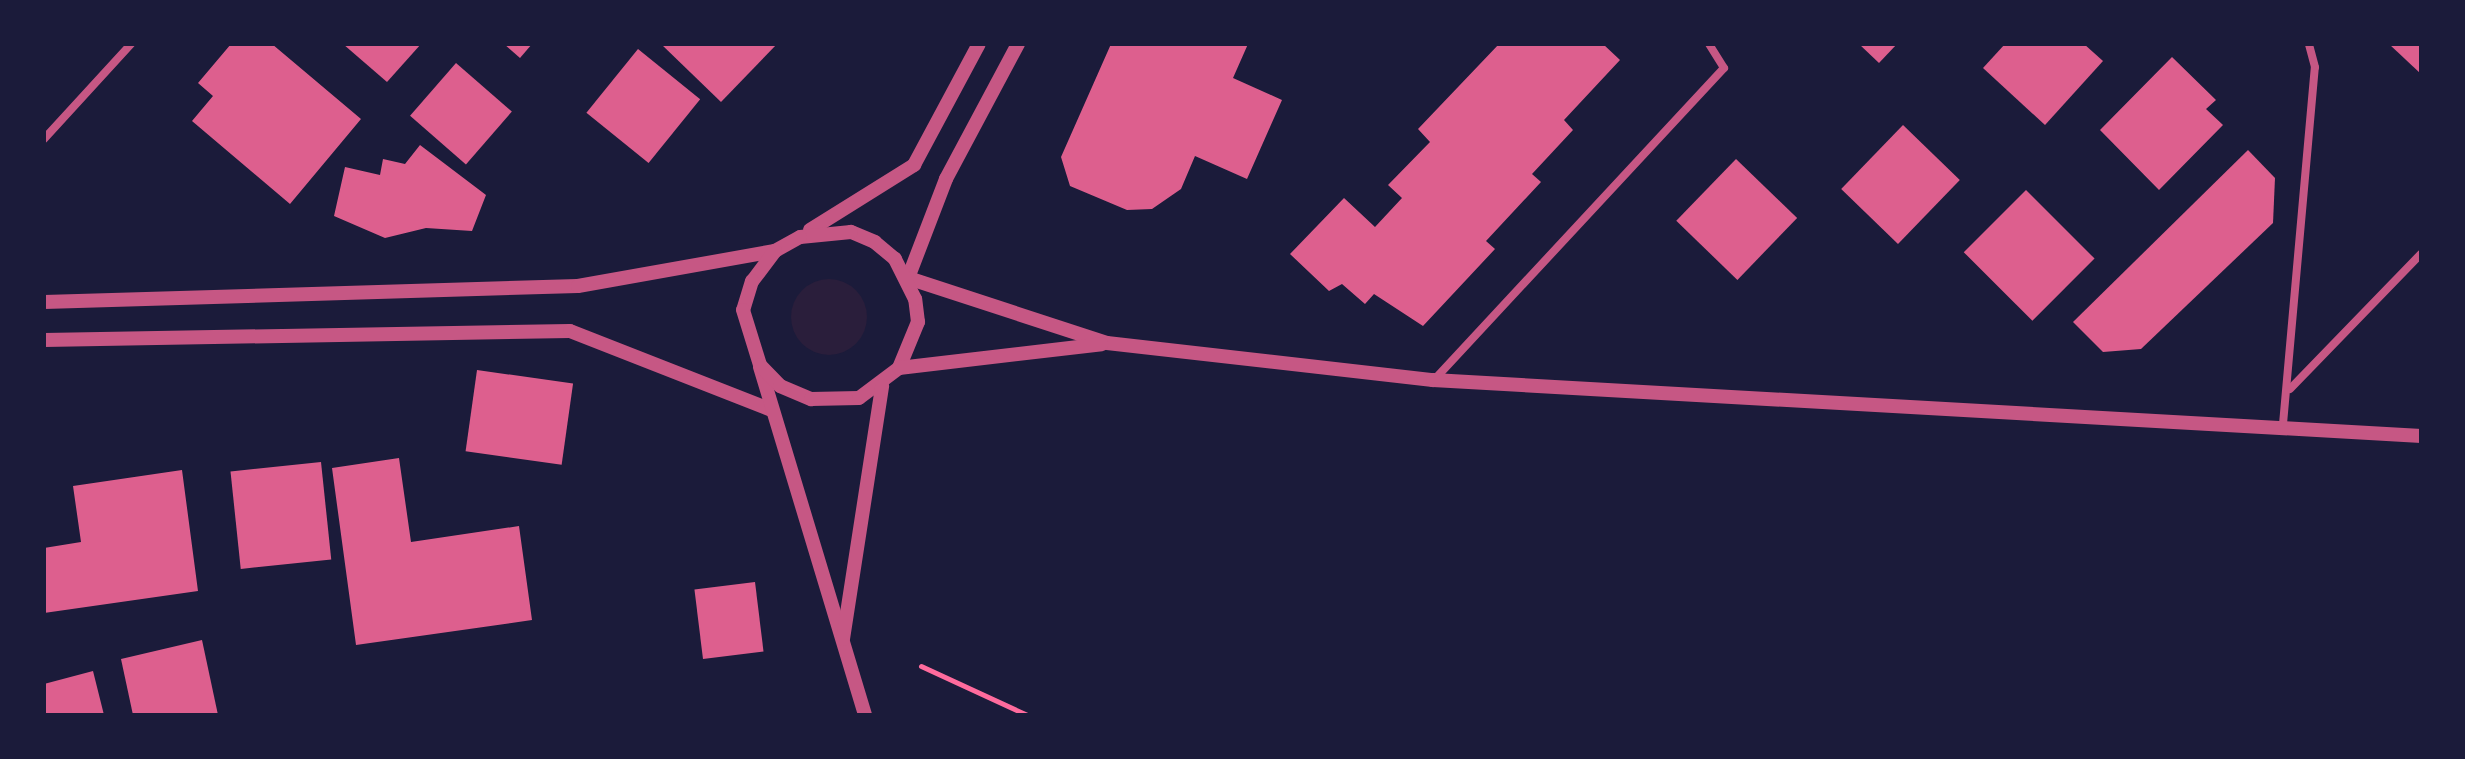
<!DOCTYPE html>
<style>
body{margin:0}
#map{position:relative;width:2465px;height:759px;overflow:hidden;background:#1b1b3a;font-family:"IBM Plex Sans",sans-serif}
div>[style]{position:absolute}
.green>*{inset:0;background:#2a1e3b}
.round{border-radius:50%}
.building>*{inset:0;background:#dd5f8e;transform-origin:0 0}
.path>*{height:5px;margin:-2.5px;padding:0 2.5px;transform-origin:2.5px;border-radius:2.5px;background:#ff6b9d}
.minor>*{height:8px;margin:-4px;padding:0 4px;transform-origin:4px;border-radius:4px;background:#c65784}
.tertiary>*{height:14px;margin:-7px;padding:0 7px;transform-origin:7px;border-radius:7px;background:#c65784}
span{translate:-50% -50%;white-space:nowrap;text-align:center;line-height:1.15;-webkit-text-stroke:6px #1b1b3a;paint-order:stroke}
.frame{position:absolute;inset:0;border:46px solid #1b1b3a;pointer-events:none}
</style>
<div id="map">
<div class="green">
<i class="round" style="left:791px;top:279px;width:76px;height:76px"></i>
</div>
<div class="building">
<i style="clip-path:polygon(231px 44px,272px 44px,361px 119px,290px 204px,192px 121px,213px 96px,198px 83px)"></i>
<i style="clip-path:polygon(343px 44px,421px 44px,387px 82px)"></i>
<i style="clip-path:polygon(504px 44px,532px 44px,520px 58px)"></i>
<i style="clip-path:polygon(661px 44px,777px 44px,721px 102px)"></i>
<i style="clip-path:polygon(1111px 44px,1248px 44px,1233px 78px,1282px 100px,1247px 179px,1195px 156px,1181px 189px,1152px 209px,1127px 210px,1070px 186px,1061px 157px)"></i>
<i style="clip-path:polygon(1499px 44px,1603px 44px,1620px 60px,1564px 120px,1573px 130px,1532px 174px,1541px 182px,1486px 241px,1495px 249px,1423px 326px,1374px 294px,1365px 304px,1342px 284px,1329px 291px,1290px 254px,1344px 198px,1375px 227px,1402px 198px,1388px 185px,1430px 142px,1418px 129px)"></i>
<i style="clip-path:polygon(1859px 44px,1897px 44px,1879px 63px)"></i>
<i style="clip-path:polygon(2005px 44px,2084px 44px,2103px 61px,2045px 125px,1983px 68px)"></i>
<i style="clip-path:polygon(2389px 44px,2421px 44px,2421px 74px)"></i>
<i style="left:638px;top:49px;width:80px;height:82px;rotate:39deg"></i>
<i style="clip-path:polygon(2172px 57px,2216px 100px,2206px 109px,2223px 125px,2159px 190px,2100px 130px)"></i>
<i style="left:456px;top:63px;width:74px;height:70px;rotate:41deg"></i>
<i style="left:1903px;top:125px;width:79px;height:89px;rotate:44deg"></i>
<i style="clip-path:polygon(420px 145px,486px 195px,472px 231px,426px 228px,385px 238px,334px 216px,345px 167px,380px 175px,383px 159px,405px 164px)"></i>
<i style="clip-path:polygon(2248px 150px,2275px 178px,2273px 223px,2141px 349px,2103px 352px,2073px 322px)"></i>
<i style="left:1736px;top:159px;width:85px;height:86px;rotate:44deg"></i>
<i style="left:2026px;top:190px;width:97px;height:88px;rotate:45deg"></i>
<i style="left:477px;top:370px;width:97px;height:82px;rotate:8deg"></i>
<i style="clip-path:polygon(399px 458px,411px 542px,519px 526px,532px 620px,356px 645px,332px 468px)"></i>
<i style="left:321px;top:462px;width:98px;height:91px;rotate:84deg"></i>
<i style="clip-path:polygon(182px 470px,198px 591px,44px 613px,44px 548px,81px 542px,73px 486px)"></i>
<i style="left:755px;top:582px;width:70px;height:61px;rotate:83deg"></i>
<i style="clip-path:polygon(202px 640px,218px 715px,133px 715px,121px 659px)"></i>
<i style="clip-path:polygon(93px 671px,104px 715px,44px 715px,44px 684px)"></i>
</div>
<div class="path">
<i style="left:921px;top:666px;width:117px;rotate:24.8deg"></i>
</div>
<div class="minor">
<i style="left:44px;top:139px;width:129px;rotate:-47.5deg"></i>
<i style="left:1434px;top:380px;width:426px;rotate:-47.1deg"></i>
<i style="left:1724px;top:68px;width:28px;rotate:-122deg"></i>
<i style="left:2290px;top:389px;width:188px;rotate:-45.9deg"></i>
<i style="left:2283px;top:424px;width:358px;rotate:-84.9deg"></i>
<i style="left:2315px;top:67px;width:24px;rotate:-105deg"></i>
</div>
<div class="tertiary">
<i style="left:1018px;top:44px;width:153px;rotate:118.1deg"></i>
<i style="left:946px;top:179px;width:106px;rotate:111deg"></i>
<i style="left:908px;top:278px;width:209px;rotate:18.1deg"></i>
<i style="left:1107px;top:343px;width:328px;rotate:6.5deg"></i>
<i style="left:1433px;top:380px;width:990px;rotate:3.24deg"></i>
<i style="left:810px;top:230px;width:123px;rotate:-32deg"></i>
<i style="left:914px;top:165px;width:137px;rotate:-61.8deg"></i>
<i style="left:44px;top:302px;width:534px;rotate:-1.72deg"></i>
<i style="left:578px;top:286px;width:200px;rotate:-10.1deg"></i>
<i style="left:44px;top:340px;width:526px;rotate:-0.98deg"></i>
<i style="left:570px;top:331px;width:217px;rotate:21.4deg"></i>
<i style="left:760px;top:367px;width:363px;rotate:73.2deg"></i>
<i style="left:899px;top:368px;width:50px;rotate:-67.6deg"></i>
<i style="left:918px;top:322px;width:23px;rotate:-97deg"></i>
<i style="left:915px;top:299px;width:45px;rotate:-116.6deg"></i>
<i style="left:895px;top:259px;width:26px;rotate:-140deg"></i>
<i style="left:875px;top:242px;width:26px;rotate:-157deg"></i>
<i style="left:851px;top:232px;width:51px;rotate:174.4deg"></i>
<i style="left:800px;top:237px;width:29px;rotate:151deg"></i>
<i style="left:775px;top:251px;width:38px;rotate:127deg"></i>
<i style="left:752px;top:281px;width:30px;rotate:107deg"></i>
<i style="left:743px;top:310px;width:58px;rotate:72.8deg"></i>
<i style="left:760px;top:365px;width:29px;rotate:46deg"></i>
<i style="left:780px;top:386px;width:34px;rotate:23deg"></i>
<i style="left:811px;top:399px;width:48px;rotate:-1.2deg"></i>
<i style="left:859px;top:398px;width:50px;rotate:-36.9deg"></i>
<i style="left:899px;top:368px;width:204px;rotate:-6.7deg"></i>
<i style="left:843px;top:639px;width:256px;rotate:-81.2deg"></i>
</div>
<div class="frame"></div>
</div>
